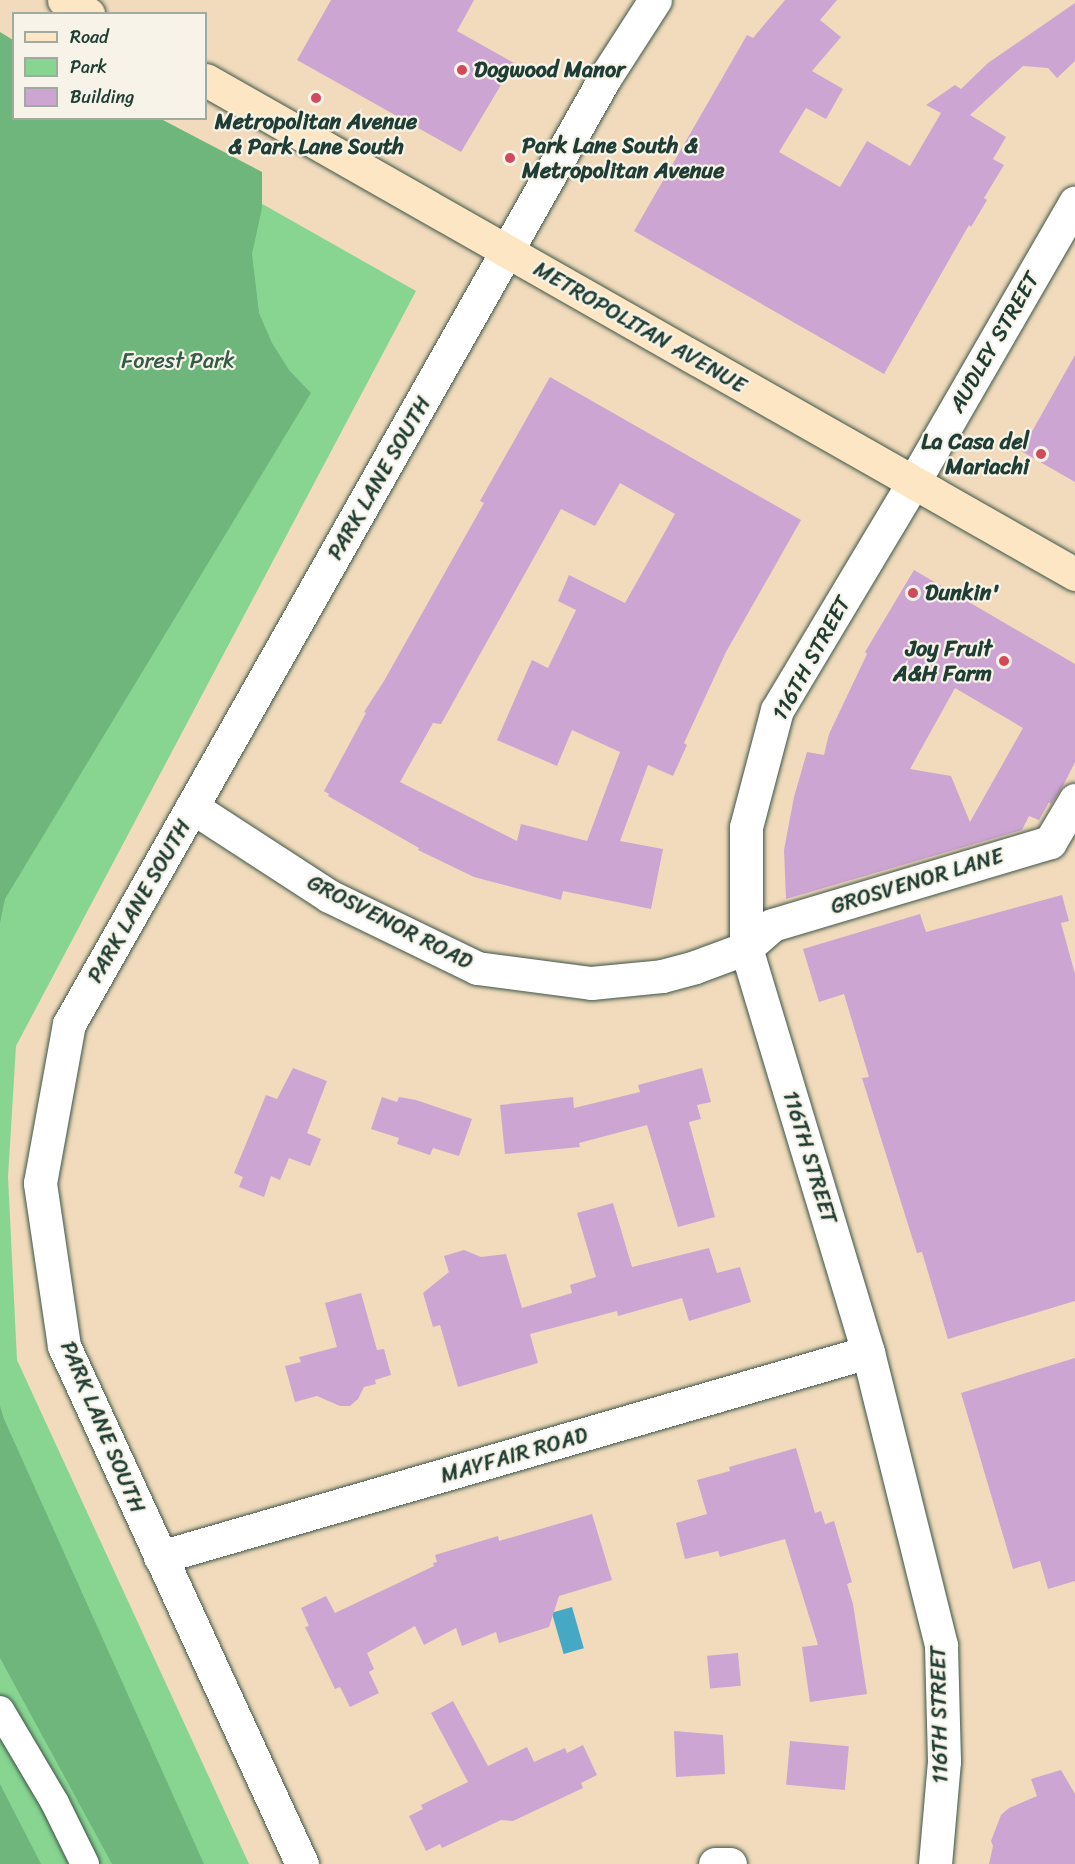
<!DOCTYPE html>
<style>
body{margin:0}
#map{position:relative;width:1075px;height:1864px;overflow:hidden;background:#f1dbbc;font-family:Sriracha,sans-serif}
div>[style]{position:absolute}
.green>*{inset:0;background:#88d592}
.forest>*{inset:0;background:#6eb67c}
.water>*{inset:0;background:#45a9c5;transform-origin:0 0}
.building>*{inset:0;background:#cda5d2;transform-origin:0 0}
.roads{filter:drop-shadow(0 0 2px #3e5548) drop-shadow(0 0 2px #3e5548)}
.pedestrian>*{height:28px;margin:-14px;padding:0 14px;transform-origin:14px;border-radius:14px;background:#fff}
.minor>*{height:33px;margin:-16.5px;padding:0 16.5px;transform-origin:16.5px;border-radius:16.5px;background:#fff}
.secondary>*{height:33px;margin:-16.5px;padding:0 16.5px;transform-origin:16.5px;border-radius:16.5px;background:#fce6c4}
.dots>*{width:16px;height:16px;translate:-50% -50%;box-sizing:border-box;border:3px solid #f7f3e8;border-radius:50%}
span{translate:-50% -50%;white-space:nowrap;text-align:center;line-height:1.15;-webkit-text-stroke:4.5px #f7f3e8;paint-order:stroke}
.poi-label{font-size:22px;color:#1f3d34;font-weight:700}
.left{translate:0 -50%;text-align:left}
.right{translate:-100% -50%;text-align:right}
.street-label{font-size:22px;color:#1f3d34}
.park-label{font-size:22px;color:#345b47}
.legend{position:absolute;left:12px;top:12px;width:195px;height:108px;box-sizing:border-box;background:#f7f3e8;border:2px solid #a1aaa0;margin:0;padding:8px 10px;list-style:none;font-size:18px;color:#1f3d34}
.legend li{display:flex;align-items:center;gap:12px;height:30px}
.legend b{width:30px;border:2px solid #a1aaa0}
</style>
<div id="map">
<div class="green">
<i style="clip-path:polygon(0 55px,14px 118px,112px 119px,416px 291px,16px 1046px,8px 1177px,17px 1360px,249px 1864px,0 1864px)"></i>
</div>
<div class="forest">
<i style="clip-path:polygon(0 32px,13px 40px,14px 118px,161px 119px,262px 172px,262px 208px,252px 254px,259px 313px,272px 343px,289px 370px,311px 393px,5px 899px,0 923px)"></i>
<i style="clip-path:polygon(0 1406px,4px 1419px,204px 1864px,112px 1864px,0 1658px)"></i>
<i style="clip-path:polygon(0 1784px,41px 1864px,0 1864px)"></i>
</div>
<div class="water">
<i style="left:572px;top:1607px;width:43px;height:21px;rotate:74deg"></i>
</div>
<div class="building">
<i style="clip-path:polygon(331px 0,474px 0,457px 31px,514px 63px,461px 152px,297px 60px)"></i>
<i style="clip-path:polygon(785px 0,837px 0,820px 20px,841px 37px,812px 71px,843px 89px,826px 119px,806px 108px,779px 152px,840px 187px,867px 141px,910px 166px,941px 113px,926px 105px,955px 85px,961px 89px,988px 63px,1075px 3px,1075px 61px,1057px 78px,1048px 68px,1023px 66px,970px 115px,1006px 137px,993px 159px,1004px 165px,984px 198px,987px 200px,971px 227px,969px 225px,884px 374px,634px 231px,747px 35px,753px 38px)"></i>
<i style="clip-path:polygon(1075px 355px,1075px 482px,1021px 451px)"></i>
<i style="clip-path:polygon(evenodd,550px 377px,801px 520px,726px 652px,684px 743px,687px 745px,673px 776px,648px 765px,620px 841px,663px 849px,651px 909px,563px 891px,561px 900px,474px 877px,418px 850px,419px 848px,328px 796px,329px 794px,324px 791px,366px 713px,364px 712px,384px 681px,484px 503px,480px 501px,550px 377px,620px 483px,675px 514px,625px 603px,569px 575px,558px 601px,576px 610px,548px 668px,532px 660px,497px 740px,557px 766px,572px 730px,620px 752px,587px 841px,521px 824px,517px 841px,400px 782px,433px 723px,441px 724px,561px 509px,595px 526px,620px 483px)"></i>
<i style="clip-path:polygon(evenodd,914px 570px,1075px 664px,1075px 762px,1062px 788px,1051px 804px,1049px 802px,1039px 820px,1029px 816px,1022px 830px,786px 899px,784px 850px,794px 797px,807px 752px,824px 755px,829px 734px,867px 654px,865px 652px,914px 570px,955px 688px,1023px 728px,970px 822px,951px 776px,910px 769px,955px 688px)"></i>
<i style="clip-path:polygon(1062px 895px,1069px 921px,1061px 923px,1075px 974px,1075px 1301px,948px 1339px,922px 1252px,917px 1253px,862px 1078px,869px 1077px,844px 994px,819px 1002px,803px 949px,920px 914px,926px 932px)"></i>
<i style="clip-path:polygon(293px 1068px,327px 1081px,307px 1133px,321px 1139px,310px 1166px,289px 1158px,280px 1180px,271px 1176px,264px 1197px,239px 1187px,243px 1177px,234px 1173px,266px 1095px,277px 1099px)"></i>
<i style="clip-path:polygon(702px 1068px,711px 1102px,697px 1105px,701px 1119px,689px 1122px,715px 1217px,678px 1227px,647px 1125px,579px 1143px,580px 1147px,505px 1154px,500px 1105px,573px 1097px,574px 1108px,640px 1092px,638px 1085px)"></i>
<i style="clip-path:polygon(382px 1097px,397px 1102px,399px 1097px,416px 1100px,472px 1119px,459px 1156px,433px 1148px,430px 1155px,397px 1144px,399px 1138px,371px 1129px)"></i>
<i style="clip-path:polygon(613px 1203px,632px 1267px,709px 1248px,717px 1273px,740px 1267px,751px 1302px,689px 1321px,682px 1298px,618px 1316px,617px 1311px,530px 1334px,538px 1363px,458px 1387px,440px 1325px,433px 1327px,423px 1293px,449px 1272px,444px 1256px,464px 1250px,481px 1257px,506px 1254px,522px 1308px,572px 1293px,570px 1285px,596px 1277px,577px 1213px)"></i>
<i style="clip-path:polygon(361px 1293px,377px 1350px,384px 1349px,391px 1375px,375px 1380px,376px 1384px,364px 1387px,358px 1399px,350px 1406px,340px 1406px,317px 1396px,295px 1402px,285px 1366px,301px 1362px,299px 1357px,337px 1347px,325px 1303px)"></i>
<i style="clip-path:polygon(1075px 1358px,1075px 1581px,1048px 1589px,1040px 1561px,1013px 1569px,961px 1393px)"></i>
<i style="clip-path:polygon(796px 1448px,815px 1513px,821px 1511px,825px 1524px,834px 1521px,852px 1582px,847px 1584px,853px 1604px,867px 1694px,810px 1702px,802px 1647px,818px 1645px,785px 1539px,720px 1557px,718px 1551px,685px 1559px,676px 1523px,707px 1514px,697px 1480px,730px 1471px,729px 1467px)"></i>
<i style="clip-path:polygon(592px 1514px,612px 1580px,559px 1596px,549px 1627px,499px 1643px,496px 1632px,462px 1646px,456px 1628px,424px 1645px,415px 1626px,367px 1653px,374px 1669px,369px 1672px,379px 1693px,350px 1707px,340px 1687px,335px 1689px,305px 1627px,309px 1626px,301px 1608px,326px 1596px,335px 1613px,434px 1566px,433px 1563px,437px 1562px,435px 1555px,498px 1536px,499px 1541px)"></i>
<i style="left:738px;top:1653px;width:33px;height:31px;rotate:85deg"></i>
<i style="clip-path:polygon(453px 1701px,488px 1766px,527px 1747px,534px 1762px,565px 1748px,567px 1753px,583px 1745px,597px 1775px,581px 1783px,583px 1788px,513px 1821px,501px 1820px,442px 1848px,440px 1844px,426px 1851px,409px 1816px,423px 1809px,421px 1805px,468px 1782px,431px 1713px)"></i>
<i style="clip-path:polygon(674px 1731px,723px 1735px,725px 1774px,676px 1777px)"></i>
<i style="left:790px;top:1741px;width:59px;height:44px;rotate:5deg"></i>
<i style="clip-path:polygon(1061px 1770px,1075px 1794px,1075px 1864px,989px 1864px,993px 1846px,991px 1841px,1001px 1815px,1009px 1808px,1037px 1796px,1031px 1779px)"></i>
</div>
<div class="roads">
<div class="pedestrian">
<i style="left:0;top:1710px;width:108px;rotate:59.4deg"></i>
<i style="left:55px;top:1803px;width:68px;rotate:63.8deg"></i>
</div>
<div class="minor">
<i style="left:192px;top:807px;width:163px;rotate:33deg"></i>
<i style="left:329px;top:896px;width:165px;rotate:25.9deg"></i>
<i style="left:477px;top:968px;width:115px;rotate:7.5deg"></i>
<i style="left:591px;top:983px;width:71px;rotate:-5.6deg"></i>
<i style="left:662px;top:976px;width:34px;rotate:-15deg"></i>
<i style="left:695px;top:967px;width:54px;rotate:-20.4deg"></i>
<i style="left:746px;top:948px;width:35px;rotate:-41deg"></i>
<i style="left:772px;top:925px;width:290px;rotate:-16.6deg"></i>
<i style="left:1050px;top:842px;width:49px;rotate:-59.2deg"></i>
<i style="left:160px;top:1557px;width:737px;rotate:-16.15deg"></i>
<i style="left:302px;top:1864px;width:570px;rotate:-114.68deg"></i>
<i style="left:64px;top:1346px;width:165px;rotate:-98.4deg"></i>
<i style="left:40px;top:1183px;width:162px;rotate:-79.7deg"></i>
<i style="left:69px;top:1024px;width:1086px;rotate:-60.48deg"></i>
<i style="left:604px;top:79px;width:94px;rotate:-57.2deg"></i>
<i style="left:715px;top:1864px;width:15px"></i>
<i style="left:935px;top:1864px;width:103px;rotate:-85deg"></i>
<i style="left:944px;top:1761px;width:116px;rotate:-91.5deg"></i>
<i style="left:941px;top:1645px;width:302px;rotate:-104deg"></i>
<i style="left:868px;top:1352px;width:422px;rotate:-106.8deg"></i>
<i style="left:746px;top:948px;width:121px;rotate:-90deg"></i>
<i style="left:746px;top:827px;width:121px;rotate:-75.2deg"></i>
<i style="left:777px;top:710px;width:265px;rotate:-59.1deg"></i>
<i style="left:913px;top:483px;width:324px;rotate:-60deg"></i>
</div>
<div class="secondary">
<i style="left:64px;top:0;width:28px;rotate:30deg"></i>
<i style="left:206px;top:80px;width:1000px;rotate:29.62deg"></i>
</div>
</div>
<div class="dots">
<i style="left:462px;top:70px;background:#d1495b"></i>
<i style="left:316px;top:98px;background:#d1495b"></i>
<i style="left:510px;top:158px;background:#d1495b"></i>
<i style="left:1041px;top:454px;background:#d1495b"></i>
<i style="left:913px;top:593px;background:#d1495b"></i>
<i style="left:1004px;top:661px;background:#d1495b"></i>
</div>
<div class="poi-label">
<span class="left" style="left:474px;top:70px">Dogwood Manor</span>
<span style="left:316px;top:134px">Metropolitan Avenue<br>&amp; Park Lane South</span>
<span class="left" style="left:522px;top:158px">Park Lane South &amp;<br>Metropolitan Avenue</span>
<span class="right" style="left:1029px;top:454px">La Casa del<br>Mariachi</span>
<span class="left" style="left:925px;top:593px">Dunkin'</span>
<span class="right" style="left:992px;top:661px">Joy Fruit<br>A&amp;H Farm</span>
</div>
<div class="street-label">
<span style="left:640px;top:327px;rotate:30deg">METROPOLITAN AVENUE</span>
<span style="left:994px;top:342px;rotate:-60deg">AUDLEY STREET</span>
<span style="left:379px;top:478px;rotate:-60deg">PARK LANE SOUTH</span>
<span style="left:811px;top:658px;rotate:-61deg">116TH STREET</span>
<span style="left:917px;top:881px;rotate:-17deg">GROSVENOR LANE</span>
<span style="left:139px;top:901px;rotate:-60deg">PARK LANE SOUTH</span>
<span style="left:390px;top:922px;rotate:27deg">GROSVENOR ROAD</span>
<span style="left:810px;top:1157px;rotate:73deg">116TH STREET</span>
<span style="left:103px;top:1427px;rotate:67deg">PARK LANE SOUTH</span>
<span style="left:514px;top:1455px;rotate:-16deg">MAYFAIR ROAD</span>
<span style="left:939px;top:1715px;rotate:-91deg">116TH STREET</span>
</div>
<div class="park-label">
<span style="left:178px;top:361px">Forest Park</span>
</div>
<ul class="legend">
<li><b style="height:8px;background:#fce6c4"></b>Road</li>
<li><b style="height:16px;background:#88d592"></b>Park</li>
<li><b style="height:16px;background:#cda5d2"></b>Building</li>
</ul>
</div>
